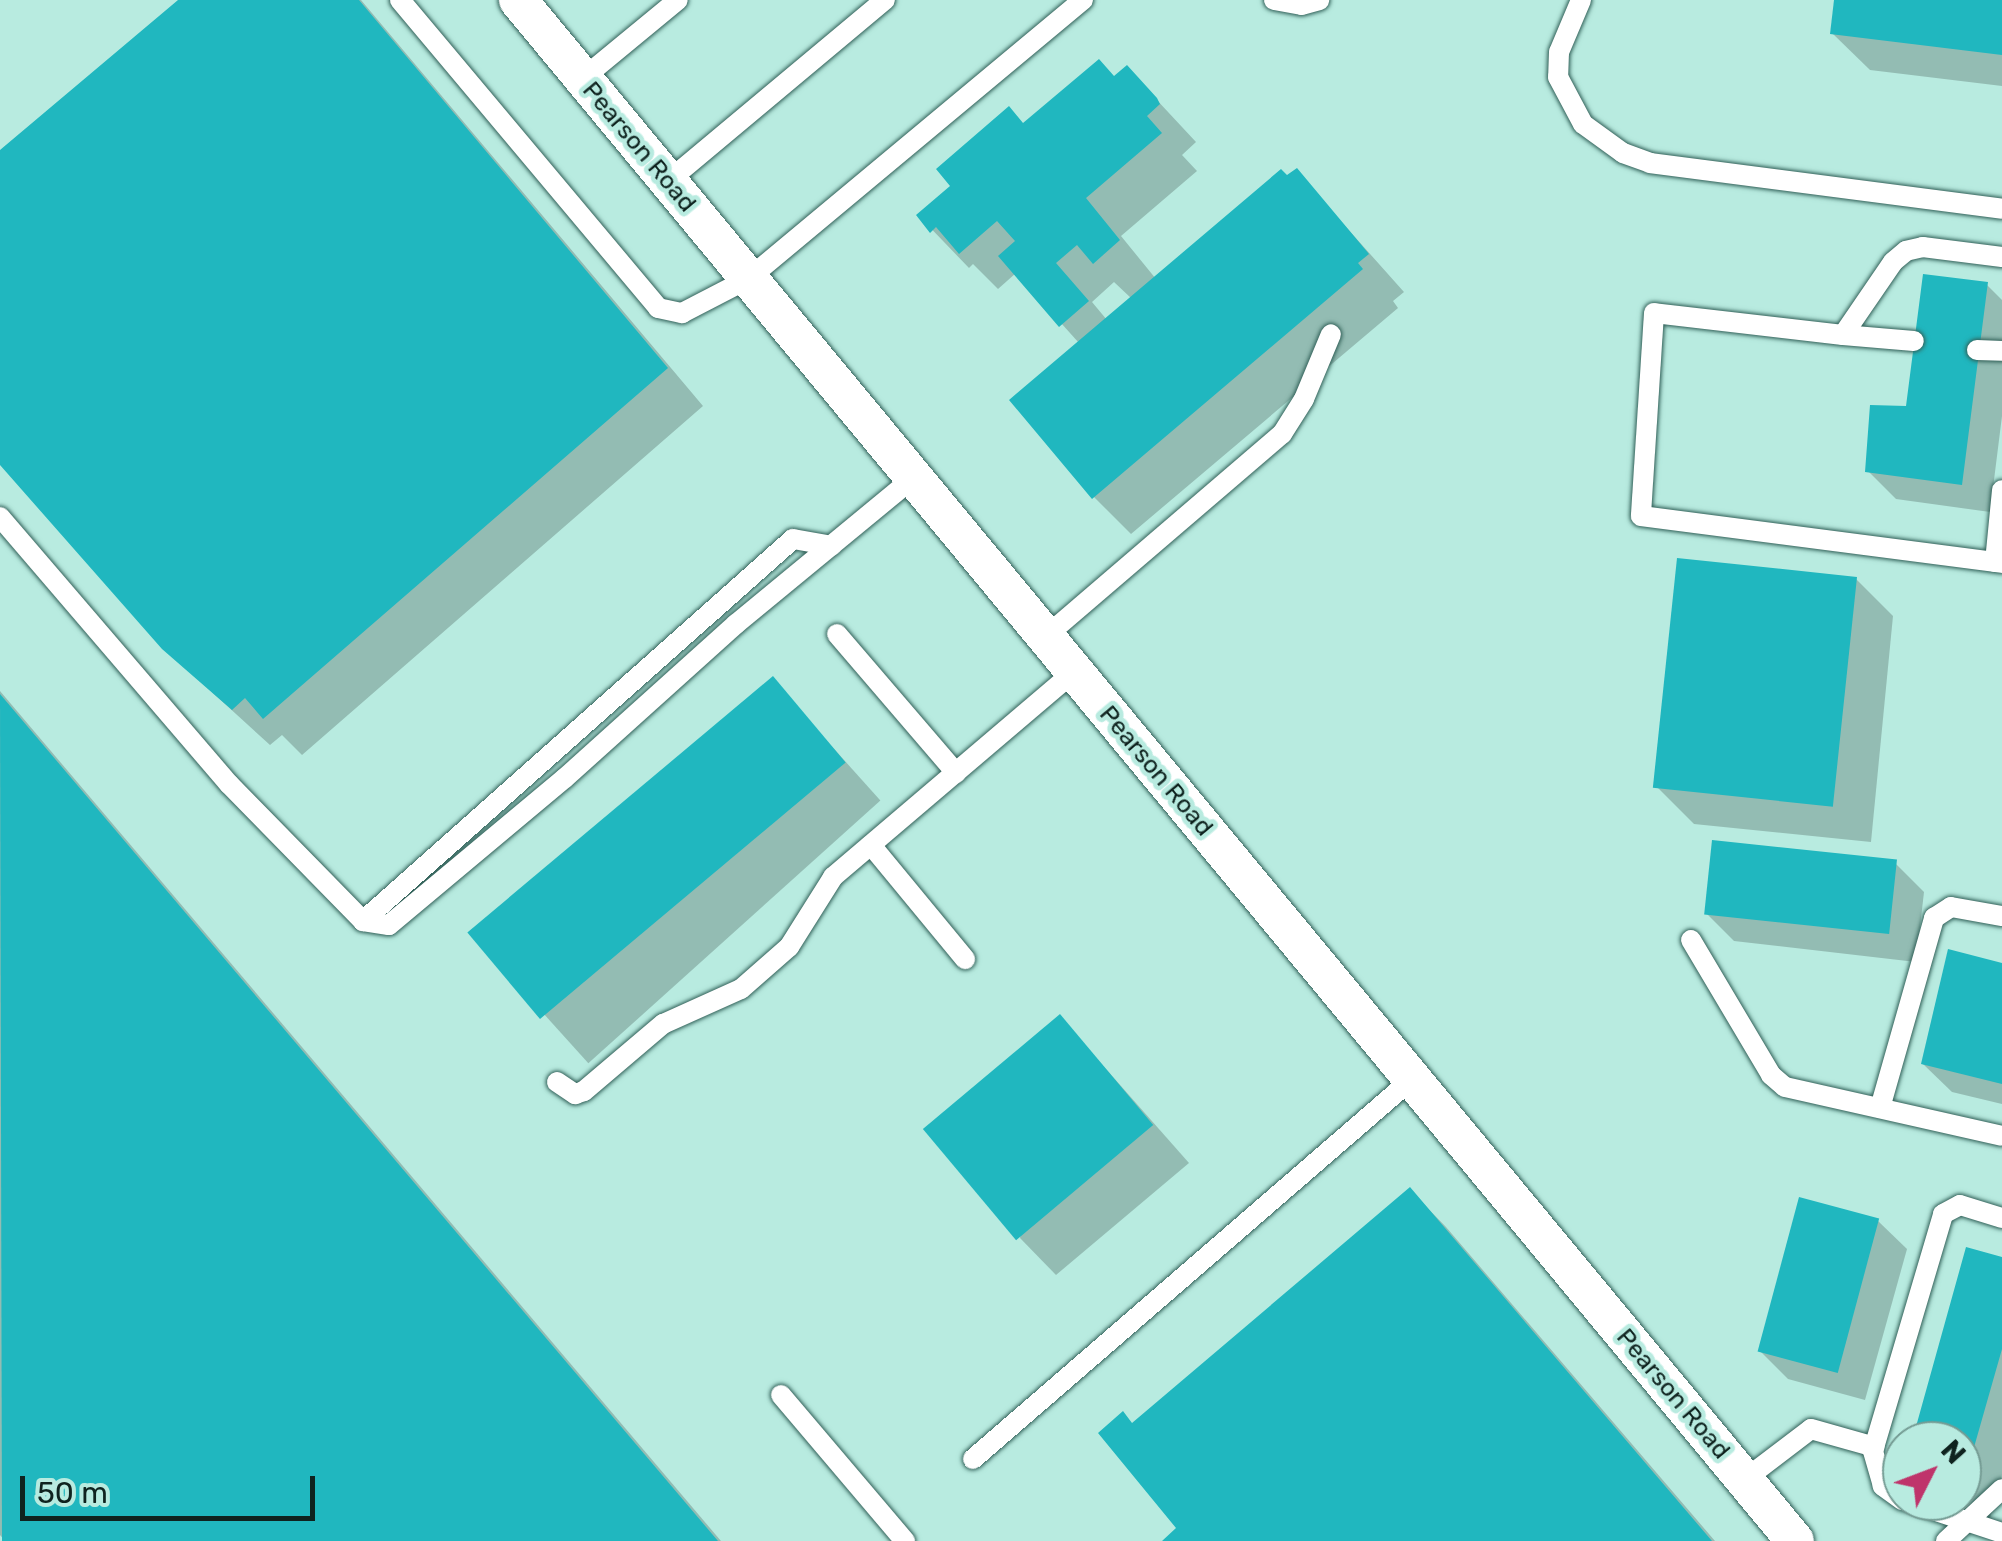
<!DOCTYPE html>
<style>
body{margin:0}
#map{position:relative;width:2002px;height:1541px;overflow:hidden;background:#b8ebe0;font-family:Rubik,sans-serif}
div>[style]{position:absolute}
.shadow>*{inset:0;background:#0003;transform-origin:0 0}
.building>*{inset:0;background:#20b7bf;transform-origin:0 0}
.roads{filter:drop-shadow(0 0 2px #316058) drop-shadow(0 0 2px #316058)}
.lane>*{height:20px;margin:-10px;padding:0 10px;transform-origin:10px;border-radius:10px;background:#fff}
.street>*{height:38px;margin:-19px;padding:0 19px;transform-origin:19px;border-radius:19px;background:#fff}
span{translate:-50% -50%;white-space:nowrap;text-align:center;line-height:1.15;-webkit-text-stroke:9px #b8ebe0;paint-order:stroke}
.street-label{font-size:25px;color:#0f231f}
.north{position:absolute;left:1882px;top:1421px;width:100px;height:100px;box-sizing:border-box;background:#b8ebe0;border:2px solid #749b93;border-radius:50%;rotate:48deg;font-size:28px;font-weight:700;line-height:40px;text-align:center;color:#0f231f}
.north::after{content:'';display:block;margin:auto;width:35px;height:45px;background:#bf346b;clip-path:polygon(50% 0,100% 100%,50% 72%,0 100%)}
.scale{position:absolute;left:20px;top:1476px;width:295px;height:45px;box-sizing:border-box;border:5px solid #0f231f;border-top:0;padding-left:12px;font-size:30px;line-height:35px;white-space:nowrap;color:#0f231f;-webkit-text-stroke:8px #b8ebe0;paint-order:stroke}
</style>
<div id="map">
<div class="shadow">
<i style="clip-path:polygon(184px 0,361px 0,703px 406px,302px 755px,282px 735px,270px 745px,179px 662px,0 461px,0 156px)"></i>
<i style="clip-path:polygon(1836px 0,2002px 0,2002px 86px,1870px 70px,1832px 33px)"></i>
<i style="clip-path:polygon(evenodd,1127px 68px,1196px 142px,1182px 155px,1197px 171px,1121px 236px,1156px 279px,1296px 171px,1404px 292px,1393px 301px,1398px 308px,1131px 534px,1094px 497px,1079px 343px,1016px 273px,998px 289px,973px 264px,969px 268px,919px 216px,1024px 125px,1115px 79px,1127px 68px,1114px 282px,1132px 299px,1107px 320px,1092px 302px,1114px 282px)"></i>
<i style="clip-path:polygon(1987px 285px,2002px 300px,2002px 416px,1990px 512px,1896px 499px,1868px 471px)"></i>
<i style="clip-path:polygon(1856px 579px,1893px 616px,1871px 842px,1694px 824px,1657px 787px)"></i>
<i style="left:772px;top:680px;width:162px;height:393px;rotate:48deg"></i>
<i style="clip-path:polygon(0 691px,721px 1541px,5px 1541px,0 1535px)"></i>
<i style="clip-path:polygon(1896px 864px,1924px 892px,1916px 962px,1734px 941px,1706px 913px)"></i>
<i style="clip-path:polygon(2002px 965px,2002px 1104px,1952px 1092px,1923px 1064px)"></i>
<i style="clip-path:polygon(1060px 1017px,1189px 1163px,1056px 1275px,1020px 1238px)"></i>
<i style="clip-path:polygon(1410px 1190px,1446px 1227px,1715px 1541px,1165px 1541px,1180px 1528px,1133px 1425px)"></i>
<i style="clip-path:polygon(1878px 1221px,1907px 1249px,1865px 1400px,1788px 1379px,1760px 1351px)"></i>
<i style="clip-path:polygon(2002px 1259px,2002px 1475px,1990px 1518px,1932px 1501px,1962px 1501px,1962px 1441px,1914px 1441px)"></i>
</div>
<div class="building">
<i style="clip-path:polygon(178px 0,359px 0,668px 368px,263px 719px,245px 698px,232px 710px,162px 649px,0 465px,0 150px)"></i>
<i style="clip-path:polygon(1834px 0,2002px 0,2002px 55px,1830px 34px)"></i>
<i style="clip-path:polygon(1099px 59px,1114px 76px,1127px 65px,1157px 98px,1160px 104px,1147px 116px,1162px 133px,1086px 198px,1120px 240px,1093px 264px,1077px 245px,1056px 263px,1089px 301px,1059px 327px,998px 256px,1015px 241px,997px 221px,959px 254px,936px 227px,930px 233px,916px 215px,950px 186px,936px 169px,1009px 106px,1023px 123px)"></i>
<i style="clip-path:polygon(1297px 168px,1369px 254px,1358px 263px,1363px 269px,1092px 499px,1009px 400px,1281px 169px,1287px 175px)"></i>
<i style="clip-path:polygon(1923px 274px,1988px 282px,1962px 485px,1865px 472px,1870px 405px,1906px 406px)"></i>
<i style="left:1677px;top:558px;width:181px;height:231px;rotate:6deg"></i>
<i style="left:773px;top:676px;width:113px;height:399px;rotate:50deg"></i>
<i style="clip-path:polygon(0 694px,718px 1541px,2px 1541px)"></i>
<i style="left:1712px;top:840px;width:186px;height:75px;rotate:6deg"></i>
<i style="clip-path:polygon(1948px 949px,2002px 963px,2002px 1084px,1921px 1064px)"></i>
<i style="left:1060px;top:1014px;width:145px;height:179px;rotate:50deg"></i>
<i style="clip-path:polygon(1410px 1187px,1712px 1541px,1162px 1541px,1176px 1528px,1098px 1433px,1123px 1411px,1132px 1423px)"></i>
<i style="left:1799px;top:1197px;width:83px;height:160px;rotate:15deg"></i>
<i style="clip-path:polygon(1966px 1247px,2002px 1257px,2002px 1349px,1963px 1486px,1962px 1441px,1912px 1441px)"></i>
</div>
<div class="roads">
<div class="lane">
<i style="left:400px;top:0;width:402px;rotate:50deg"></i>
<i style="left:658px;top:308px;width:25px;rotate:12deg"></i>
<i style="left:682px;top:313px;width:74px;rotate:-27.3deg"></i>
<i style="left:748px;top:279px;width:436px;rotate:-39.8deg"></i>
<i style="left:1274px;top:0;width:28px;rotate:10deg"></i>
<i style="left:1302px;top:5px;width:18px;rotate:-16deg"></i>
<i style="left:1581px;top:0;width:56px;rotate:112.9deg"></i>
<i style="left:1559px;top:52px;width:25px;rotate:92deg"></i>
<i style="left:1558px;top:77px;width:53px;rotate:62deg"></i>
<i style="left:1583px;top:124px;width:49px;rotate:35.9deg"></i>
<i style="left:1623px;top:153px;width:29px;rotate:20deg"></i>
<i style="left:1650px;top:163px;width:355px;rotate:7.4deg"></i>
<i style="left:582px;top:79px;width:124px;rotate:-39.5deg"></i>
<i style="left:667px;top:182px;width:284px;rotate:-39.9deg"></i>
<i style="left:2002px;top:257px;width:80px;rotate:-172.8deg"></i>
<i style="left:1923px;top:247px;width:17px;rotate:167deg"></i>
<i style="left:1906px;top:251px;width:17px;rotate:140deg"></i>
<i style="left:1893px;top:262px;width:88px;rotate:124.4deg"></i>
<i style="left:1843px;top:335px;width:190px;rotate:-173.4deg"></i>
<i style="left:1654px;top:313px;width:203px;rotate:93.7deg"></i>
<i style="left:1641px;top:516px;width:364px;rotate:7.4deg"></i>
<i style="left:1843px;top:335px;width:71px;rotate:4.8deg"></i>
<i style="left:1977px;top:350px;width:25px;rotate:2deg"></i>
<i style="left:0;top:517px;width:352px;rotate:49.4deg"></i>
<i style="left:229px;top:784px;width:192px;rotate:45.6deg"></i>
<i style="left:363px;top:921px;width:26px;rotate:9deg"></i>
<i style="left:389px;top:925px;width:229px;rotate:-39.9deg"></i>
<i style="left:565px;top:778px;width:230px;rotate:-42deg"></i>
<i style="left:736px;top:624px;width:229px;rotate:-39.5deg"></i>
<i style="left:1995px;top:562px;width:72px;rotate:-84.4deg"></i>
<i style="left:837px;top:634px;width:183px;rotate:49.4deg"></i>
<i style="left:1045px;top:637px;width:312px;rotate:-40.6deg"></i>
<i style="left:1282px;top:434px;width:41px;rotate:-57.8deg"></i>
<i style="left:1304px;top:399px;width:70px;rotate:-67.4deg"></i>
<i style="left:871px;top:845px;width:148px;rotate:50.5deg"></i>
<i style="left:363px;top:921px;width:575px;rotate:-41.62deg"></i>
<i style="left:793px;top:539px;width:39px;rotate:10deg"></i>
<i style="left:1691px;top:940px;width:157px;rotate:59.3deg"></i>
<i style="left:1771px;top:1075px;width:18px;rotate:41deg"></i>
<i style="left:1785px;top:1087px;width:222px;rotate:12.7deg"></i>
<i style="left:557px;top:1082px;width:22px;rotate:34deg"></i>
<i style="left:575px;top:1094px;width:9px;rotate:-18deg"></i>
<i style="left:584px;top:1091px;width:104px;rotate:-40.3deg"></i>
<i style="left:663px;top:1024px;width:85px;rotate:-24.2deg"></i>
<i style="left:741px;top:989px;width:64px;rotate:-41.2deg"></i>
<i style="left:789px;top:947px;width:83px;rotate:-57.8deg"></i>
<i style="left:833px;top:877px;width:316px;rotate:-40.4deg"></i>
<i style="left:1880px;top:1108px;width:198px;rotate:-74.1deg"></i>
<i style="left:1934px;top:918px;width:20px;rotate:-33deg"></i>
<i style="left:1951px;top:907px;width:52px;rotate:10deg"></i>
<i style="left:781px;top:1395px;width:192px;rotate:49.7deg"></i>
<i style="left:973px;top:1459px;width:581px;rotate:-40.88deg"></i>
<i style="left:1744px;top:1480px;width:84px;rotate:-37.3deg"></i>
<i style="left:1811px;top:1429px;width:66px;rotate:15.7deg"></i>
<i style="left:1902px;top:1500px;width:24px;rotate:-144deg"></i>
<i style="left:1883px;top:1486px;width:36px;rotate:-106deg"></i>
<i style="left:1873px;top:1451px;width:247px;rotate:-73.5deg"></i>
<i style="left:1943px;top:1214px;width:19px;rotate:-28deg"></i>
<i style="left:1960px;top:1205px;width:44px;rotate:17.2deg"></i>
<i style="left:1906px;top:1501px;width:101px;rotate:18.4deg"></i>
<i style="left:1946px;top:1541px;width:76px;rotate:-42.9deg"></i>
</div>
<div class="street">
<i style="left:518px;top:0;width:2001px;rotate:50.35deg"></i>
</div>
</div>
<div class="street-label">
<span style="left:639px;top:147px;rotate:50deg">Pearson Road</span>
<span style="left:1156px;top:771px;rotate:50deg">Pearson Road</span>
<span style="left:1673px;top:1394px;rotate:50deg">Pearson Road</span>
</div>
<div class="north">N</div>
<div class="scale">50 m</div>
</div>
